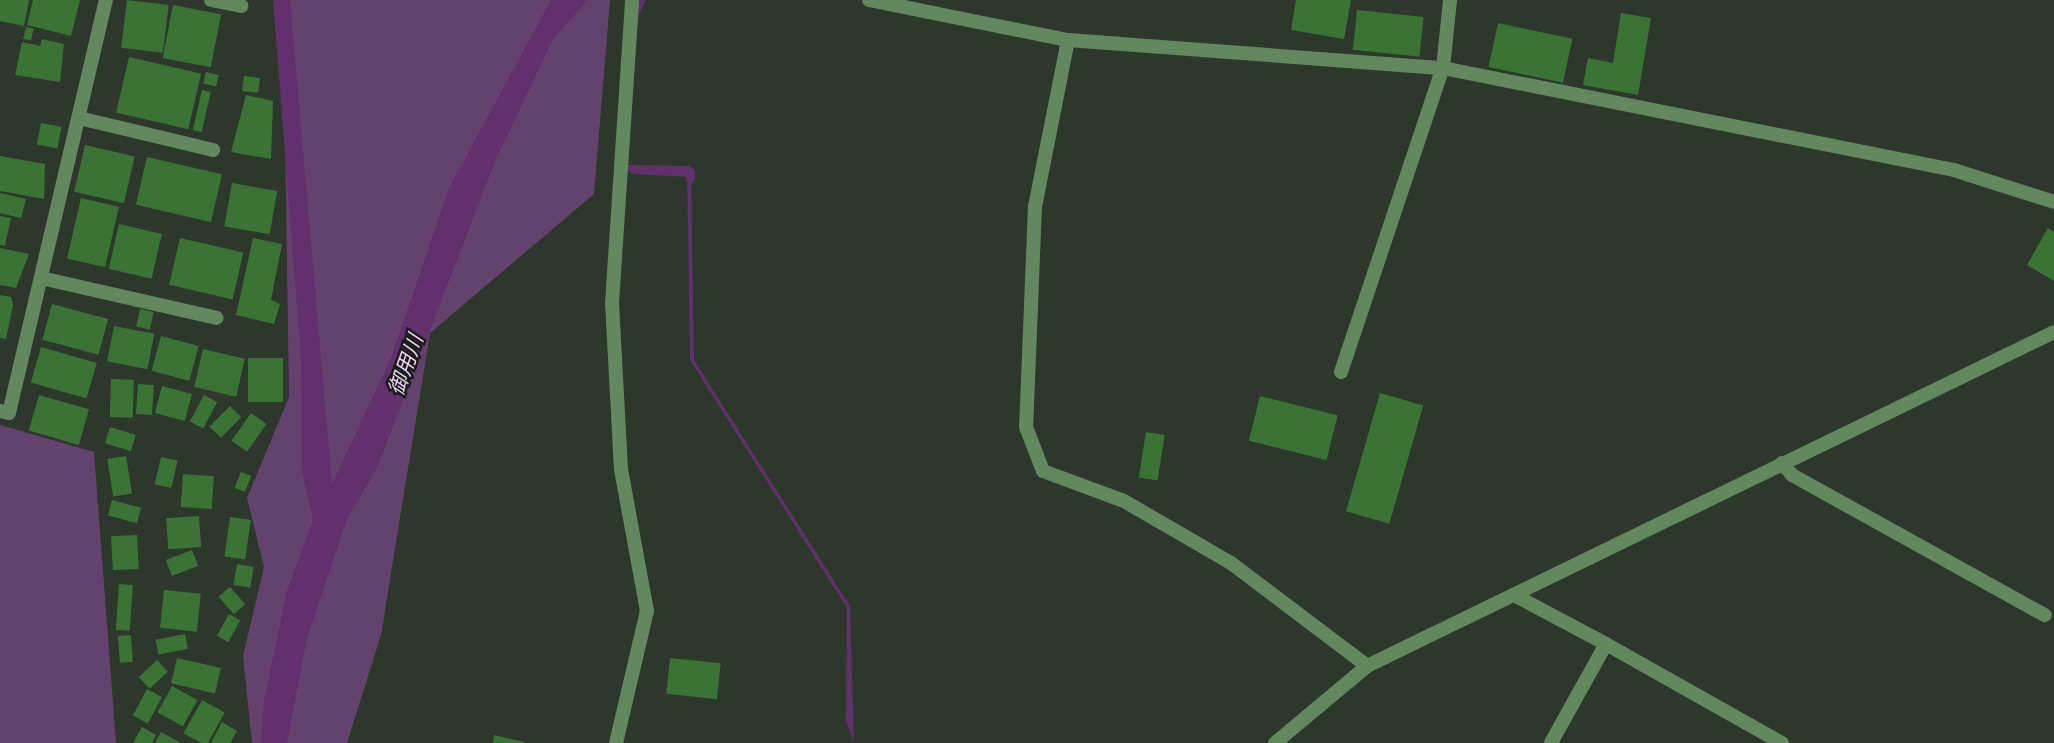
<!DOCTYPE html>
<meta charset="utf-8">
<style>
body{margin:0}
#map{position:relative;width:2054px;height:743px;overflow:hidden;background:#2d372c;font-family:"Work Sans","Noto Sans JP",sans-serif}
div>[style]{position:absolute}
.green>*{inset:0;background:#65426e}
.water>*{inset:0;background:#61306d}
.stream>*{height:9px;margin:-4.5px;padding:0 4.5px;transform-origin:4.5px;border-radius:4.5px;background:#61306d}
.building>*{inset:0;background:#3a7435;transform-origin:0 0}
.street>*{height:14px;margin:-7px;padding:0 7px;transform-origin:7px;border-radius:7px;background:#62895e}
span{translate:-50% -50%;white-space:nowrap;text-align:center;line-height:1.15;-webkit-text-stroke:5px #191d18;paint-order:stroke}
.water-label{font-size:21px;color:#eed1f5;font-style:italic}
</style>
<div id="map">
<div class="green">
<i style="clip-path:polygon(283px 0,610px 0,594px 194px,430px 333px,381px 635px,347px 743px,252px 743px,243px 656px,264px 567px,247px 498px,289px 397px)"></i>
<i style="clip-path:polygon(0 425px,94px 452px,116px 743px,0 743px)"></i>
</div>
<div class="water">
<i style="clip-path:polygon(273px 0,290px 0,332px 484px,391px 358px,449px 188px,551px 0,588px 0,553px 39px,494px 164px,377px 468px,347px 519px,307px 638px,287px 743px,261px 743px,264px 701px,287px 591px,313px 520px,302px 471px,301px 359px)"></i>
<i style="clip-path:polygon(640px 0,646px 0,638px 17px,628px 165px,691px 166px,694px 360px,850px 606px,854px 743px,846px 721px,847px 608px,690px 360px,687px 169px,624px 170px,631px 19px)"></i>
</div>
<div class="stream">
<i style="left:633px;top:169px;width:57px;rotate:3deg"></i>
<i style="left:690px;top:172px;width:6px;rotate:90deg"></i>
</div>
<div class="building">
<i style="clip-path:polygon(0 0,29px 0,24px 26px,0 21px)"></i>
<i style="clip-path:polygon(33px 0,80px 0,71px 36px,27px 25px)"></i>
<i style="left:127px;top:0;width:42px;height:48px;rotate:7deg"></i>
<i style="clip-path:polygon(1296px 0,1351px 0,1344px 39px,1291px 30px)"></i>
<i style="left:173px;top:5px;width:49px;height:54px;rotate:11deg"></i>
<i style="left:1357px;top:10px;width:67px;height:40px;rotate:6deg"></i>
<i style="clip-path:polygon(1621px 13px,1651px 18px,1638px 95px,1583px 85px,1588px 58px,1613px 63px)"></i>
<i style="left:1498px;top:23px;width:76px;height:45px;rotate:12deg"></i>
<i style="left:26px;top:27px;width:8px;height:12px;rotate:14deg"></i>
<i style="clip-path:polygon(42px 39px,64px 44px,60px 82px,15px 75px,22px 42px,40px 46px)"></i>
<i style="left:129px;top:57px;width:74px;height:57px;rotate:13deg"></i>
<i style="left:206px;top:72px;width:13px;height:12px;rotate:13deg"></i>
<i style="left:244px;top:76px;width:16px;height:15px;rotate:7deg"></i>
<i style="left:202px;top:90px;width:9px;height:41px;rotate:13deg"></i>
<i style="clip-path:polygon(246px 95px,273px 101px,271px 159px,231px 152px)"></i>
<i style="left:41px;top:123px;width:21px;height:22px;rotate:11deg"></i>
<i style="left:85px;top:145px;width:51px;height:48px;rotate:13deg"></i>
<i style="clip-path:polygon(0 156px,45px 164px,44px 199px,0 191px)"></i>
<i style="left:147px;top:157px;width:77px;height:49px;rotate:13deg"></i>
<i style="left:232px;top:183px;width:46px;height:44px;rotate:10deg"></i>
<i style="clip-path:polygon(0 193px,26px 199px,21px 218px,0 213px)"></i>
<i style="left:81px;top:198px;width:39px;height:62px;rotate:13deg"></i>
<i style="clip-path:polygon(0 216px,11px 218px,5px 246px,0 245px)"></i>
<i style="left:119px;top:224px;width:44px;height:46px;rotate:13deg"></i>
<i style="clip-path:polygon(2048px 228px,2054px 232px,2054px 281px,2027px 265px)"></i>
<i style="left:180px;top:238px;width:65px;height:48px;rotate:13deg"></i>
<i style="clip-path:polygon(253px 238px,282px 244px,271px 300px,280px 304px,274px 324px,236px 315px)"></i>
<i style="clip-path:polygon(0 248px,29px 254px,16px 288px,0 285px)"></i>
<i style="clip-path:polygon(0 295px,11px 297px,13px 305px,6px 339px,0 338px)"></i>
<i style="left:52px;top:304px;width:58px;height:37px;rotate:15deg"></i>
<i style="left:140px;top:309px;width:14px;height:18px;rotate:12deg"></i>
<i style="left:114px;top:326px;width:41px;height:36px;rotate:11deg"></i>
<i style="left:161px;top:336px;width:39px;height:36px;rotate:15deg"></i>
<i style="left:41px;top:347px;width:58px;height:37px;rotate:16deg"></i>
<i style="left:203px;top:349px;width:43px;height:39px;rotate:13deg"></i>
<i style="left:248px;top:358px;width:35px;height:44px"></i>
<i style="left:111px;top:379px;width:23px;height:38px;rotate:2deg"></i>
<i style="left:138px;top:384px;width:16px;height:30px;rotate:4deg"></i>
<i style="left:162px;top:386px;width:31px;height:28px;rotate:15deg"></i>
<i style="left:1380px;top:393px;width:45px;height:123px;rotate:16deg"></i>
<i style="left:39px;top:395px;width:52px;height:37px;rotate:16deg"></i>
<i style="left:204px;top:395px;width:15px;height:30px;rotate:28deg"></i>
<i style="left:1260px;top:396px;width:80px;height:46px;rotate:14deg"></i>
<i style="left:230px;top:406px;width:16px;height:29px;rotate:45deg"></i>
<i style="left:251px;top:413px;width:19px;height:34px;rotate:35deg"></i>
<i style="left:110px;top:427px;width:27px;height:17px;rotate:17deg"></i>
<i style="left:1146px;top:432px;width:19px;height:46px;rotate:9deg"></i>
<i style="left:126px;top:456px;width:38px;height:19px;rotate:81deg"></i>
<i style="left:161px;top:457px;width:17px;height:28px;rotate:13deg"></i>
<i style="left:241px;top:472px;width:11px;height:17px;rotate:22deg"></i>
<i style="left:183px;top:474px;width:31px;height:33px;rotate:4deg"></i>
<i style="left:112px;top:500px;width:30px;height:16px;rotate:15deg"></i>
<i style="left:199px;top:516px;width:31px;height:33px;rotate:86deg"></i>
<i style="left:230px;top:517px;width:21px;height:40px;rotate:8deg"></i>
<i style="left:137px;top:535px;width:34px;height:26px;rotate:87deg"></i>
<i style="left:192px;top:550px;width:17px;height:28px;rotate:69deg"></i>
<i style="left:237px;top:564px;width:17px;height:21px;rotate:10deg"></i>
<i style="left:119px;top:584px;width:14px;height:46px;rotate:4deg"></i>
<i style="left:230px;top:587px;width:23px;height:15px;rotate:49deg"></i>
<i style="left:164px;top:590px;width:37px;height:38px;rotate:6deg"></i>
<i style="left:229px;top:614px;width:13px;height:25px;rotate:29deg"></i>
<i style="left:185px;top:634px;width:15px;height:30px;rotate:79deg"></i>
<i style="left:131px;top:635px;width:27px;height:13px;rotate:86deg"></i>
<i style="left:177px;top:658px;width:45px;height:26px;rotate:13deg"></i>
<i style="left:670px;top:658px;width:51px;height:36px;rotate:6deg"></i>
<i style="left:157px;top:660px;width:16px;height:25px;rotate:47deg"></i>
<i style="left:172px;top:686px;width:29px;height:30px;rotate:29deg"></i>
<i style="left:147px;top:689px;width:17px;height:30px;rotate:28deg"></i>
<i style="left:202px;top:700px;width:26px;height:38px;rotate:29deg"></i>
<i style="clip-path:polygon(222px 722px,237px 731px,230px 743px,211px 743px)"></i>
<i style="clip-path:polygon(142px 727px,156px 735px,152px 743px,133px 743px)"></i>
<i style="clip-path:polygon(161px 732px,181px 743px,155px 743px)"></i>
<i style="clip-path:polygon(494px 735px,524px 742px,524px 743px,493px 743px)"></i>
</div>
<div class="street">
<i style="left:211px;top:0;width:31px;rotate:11deg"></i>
<i style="left:869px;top:0;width:203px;rotate:11.4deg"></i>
<i style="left:1068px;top:40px;width:376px;rotate:4.3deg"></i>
<i style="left:1443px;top:68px;width:521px;rotate:11.29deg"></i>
<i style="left:1954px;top:170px;width:105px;rotate:17.7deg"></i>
<i style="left:1068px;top:40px;width:169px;rotate:101.2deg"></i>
<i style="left:1035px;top:206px;width:221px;rotate:92.3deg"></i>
<i style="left:1026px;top:427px;width:47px;rotate:68.9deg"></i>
<i style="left:1043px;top:471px;width:86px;rotate:20.3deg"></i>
<i style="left:1124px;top:501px;width:124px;rotate:30.1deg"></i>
<i style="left:1231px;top:563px;width:171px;rotate:37.1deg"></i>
<i style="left:79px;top:118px;width:138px;rotate:13.4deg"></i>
<i style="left:41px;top:278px;width:180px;rotate:12.8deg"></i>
<i style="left:1341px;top:372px;width:321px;rotate:-71.5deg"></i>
<i style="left:1443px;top:68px;width:68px;rotate:-84.1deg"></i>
<i style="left:0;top:411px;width:9px;rotate:13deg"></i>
<i style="left:9px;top:413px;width:424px;rotate:-76.8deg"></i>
<i style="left:1782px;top:463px;width:16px;rotate:50deg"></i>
<i style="left:1792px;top:475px;width:289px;rotate:29deg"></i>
<i style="left:1514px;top:595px;width:104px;rotate:28deg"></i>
<i style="left:1606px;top:644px;width:113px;rotate:119.1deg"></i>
<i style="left:1606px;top:644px;width:202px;rotate:29.4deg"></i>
<i style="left:616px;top:743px;width:136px;rotate:-76.8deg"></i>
<i style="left:647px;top:611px;width:144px;rotate:-100.4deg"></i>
<i style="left:621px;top:469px;width:166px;rotate:-93.1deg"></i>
<i style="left:612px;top:303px;width:304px;rotate:-86.2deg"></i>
<i style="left:1275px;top:743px;width:120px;rotate:-39.9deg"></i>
<i style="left:1367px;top:666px;width:764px;rotate:-25.93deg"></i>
</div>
<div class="water-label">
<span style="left:406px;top:365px;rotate:-70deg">御用川</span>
</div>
</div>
